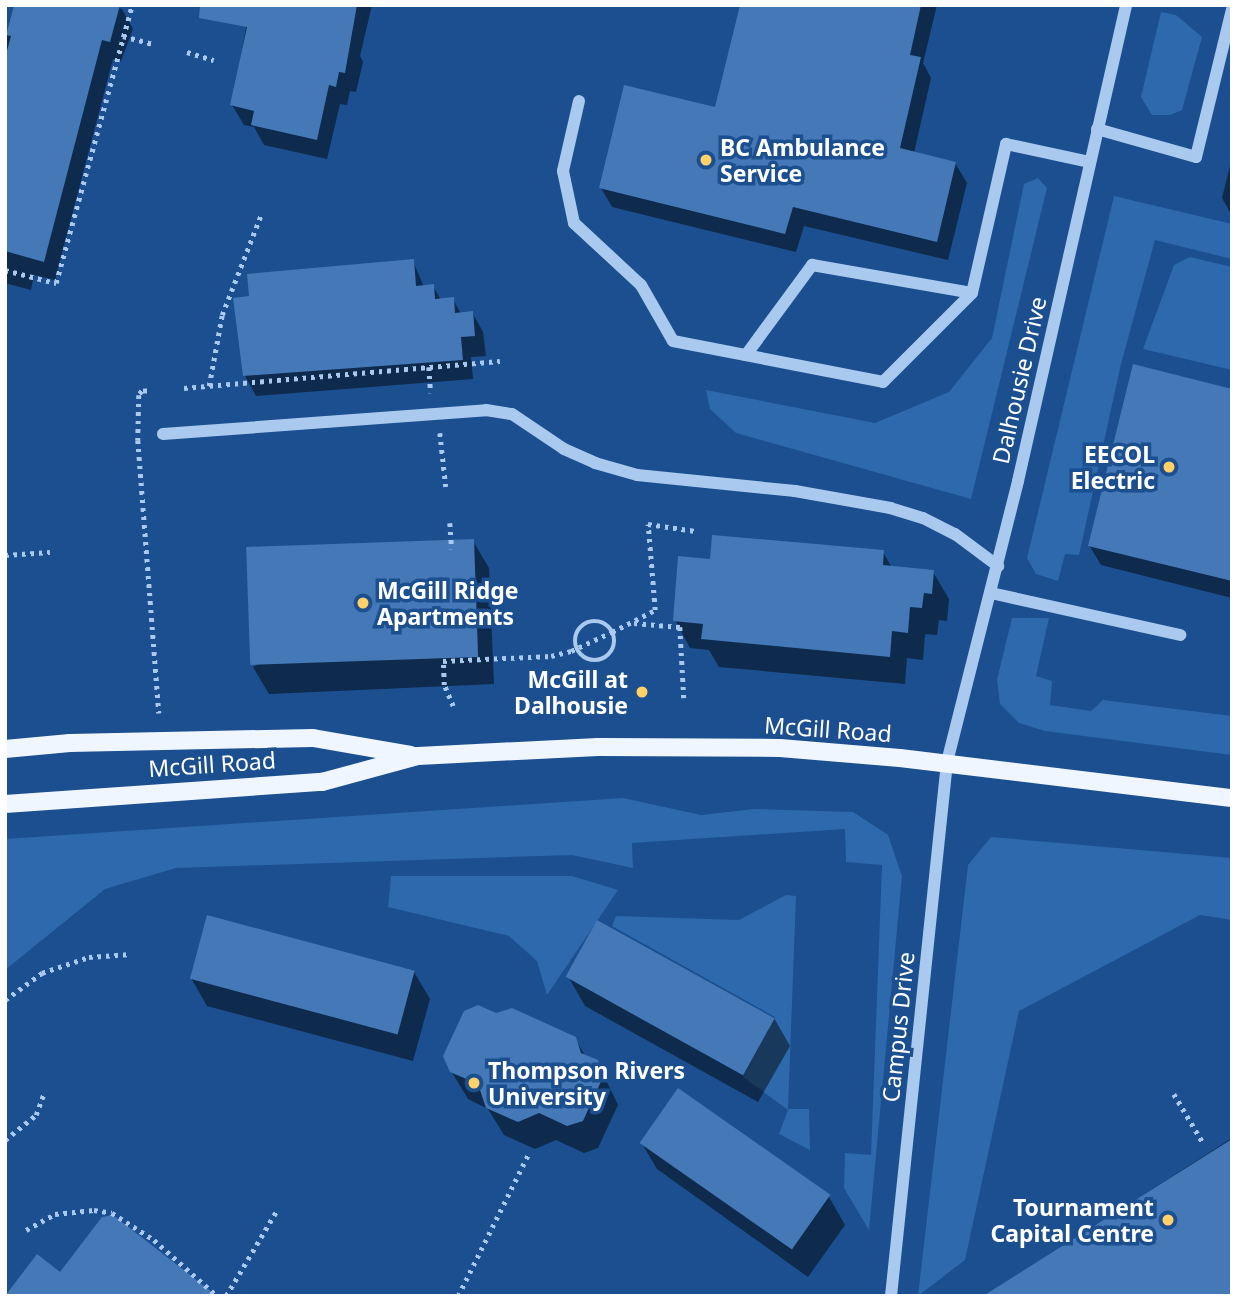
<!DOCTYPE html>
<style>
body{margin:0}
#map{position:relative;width:1237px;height:1301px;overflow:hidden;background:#1b4f8f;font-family:"Noto Sans",sans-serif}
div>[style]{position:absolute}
.green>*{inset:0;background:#2e69ad}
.shadow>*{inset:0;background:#0007}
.building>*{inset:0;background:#4478b7;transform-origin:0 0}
.path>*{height:4.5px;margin-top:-2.25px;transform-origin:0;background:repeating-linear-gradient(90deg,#a9c9ee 0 3.5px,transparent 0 8.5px)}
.path>.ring{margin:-2.25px;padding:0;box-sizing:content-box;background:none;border:4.5px solid #a9c9ee;border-radius:50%}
.minor>*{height:12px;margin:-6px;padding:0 6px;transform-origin:6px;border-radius:6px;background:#a9c9ee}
.major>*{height:18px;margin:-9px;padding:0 9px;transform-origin:9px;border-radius:9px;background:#f0f6ff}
.dots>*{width:19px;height:19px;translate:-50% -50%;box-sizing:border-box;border:4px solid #1b4f8f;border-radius:50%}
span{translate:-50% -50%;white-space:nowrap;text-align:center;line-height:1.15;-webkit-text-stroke:7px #1b4f8f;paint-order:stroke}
.poi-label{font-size:23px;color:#fff;font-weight:700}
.left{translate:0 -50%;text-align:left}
.right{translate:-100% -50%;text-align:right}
.street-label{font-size:23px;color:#fff}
.frame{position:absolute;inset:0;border:7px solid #fff;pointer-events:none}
</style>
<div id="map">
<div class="green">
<i style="clip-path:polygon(1161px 12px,1176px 15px,1202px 37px,1182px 110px,1170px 115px,1152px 115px,1141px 97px)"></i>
<i style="clip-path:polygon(1038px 178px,1047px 188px,971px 499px,736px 433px,710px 409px,706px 390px,875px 423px,949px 392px,992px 338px,1024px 184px)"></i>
<i style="clip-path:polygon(1114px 196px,1232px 224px,1232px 259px,1155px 240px,1121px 364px,1079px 555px,1065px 554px,1058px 581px,1036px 574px,1027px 558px)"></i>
<i style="clip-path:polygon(1190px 257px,1232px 267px,1232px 370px,1143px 349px,1174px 265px)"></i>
<i style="clip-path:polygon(1012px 618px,1049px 618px,1036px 676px,1052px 681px,1050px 705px,1091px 711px,1103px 700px,1232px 716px,1232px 755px,1045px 731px,1019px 723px,1000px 704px,997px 680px)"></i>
<i style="clip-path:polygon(623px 798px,701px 815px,754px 809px,853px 812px,888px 835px,902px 876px,869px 1230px,844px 1188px,845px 1153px,871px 1155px,882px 865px,846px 862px,845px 829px,632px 843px,633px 868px,572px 855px,176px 868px,105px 889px,5px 970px,5px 839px)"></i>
<i style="clip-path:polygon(991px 837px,1232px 858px,1232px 920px,1200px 915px,1019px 1011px,965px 1260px,918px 1296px,968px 865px)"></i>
<i style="clip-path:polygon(391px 876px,572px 876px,618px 890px,547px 995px,537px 961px,509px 936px,388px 907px)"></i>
<i style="clip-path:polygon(786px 895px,796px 896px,788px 1109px,809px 1109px,810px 1150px,779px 1134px,788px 1110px,742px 1076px,775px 1017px,612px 926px,616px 916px,739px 920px)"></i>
</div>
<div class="shadow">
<i style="clip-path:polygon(14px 5px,108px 5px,122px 9px,133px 29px,121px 61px,113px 59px,55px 280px,34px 275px,31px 290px,5px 283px,5px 38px)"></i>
<i style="clip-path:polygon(250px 5px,372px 5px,360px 56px,363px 62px,356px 92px,350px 91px,347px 105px,340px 104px,327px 159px,264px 145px,254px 127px,244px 125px,232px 105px)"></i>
<i style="clip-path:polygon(742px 5px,937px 5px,923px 63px,931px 78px,914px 153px,955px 163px,967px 183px,948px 260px,804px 226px,796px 252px,612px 207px,601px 188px,717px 110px)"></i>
<i style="clip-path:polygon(1232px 158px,1232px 216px,1222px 198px)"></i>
<i style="clip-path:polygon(413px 261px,424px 287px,433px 286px,441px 300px,453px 299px,461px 314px,472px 312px,483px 332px,486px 356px,471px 357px,473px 379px,256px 396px,245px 376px)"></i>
<i style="clip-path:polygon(1232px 391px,1232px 598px,1101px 565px,1089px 545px)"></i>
<i style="clip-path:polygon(473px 541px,489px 568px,494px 684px,269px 694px,253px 667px)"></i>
<i style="clip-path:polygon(883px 552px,892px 568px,933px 572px,949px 599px,947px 621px,939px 620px,937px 635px,925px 634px,923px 660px,907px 658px,905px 684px,719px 667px,709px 650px,690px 648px,675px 620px,712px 560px)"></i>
<i style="clip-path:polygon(414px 972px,430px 999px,413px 1061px,207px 1006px,191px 978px)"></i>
<i style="clip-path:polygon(569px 978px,774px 1018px,790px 1046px,758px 1102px,585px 1006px)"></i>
<i style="clip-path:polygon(496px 1015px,575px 1038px,585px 1056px,597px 1061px,618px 1105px,598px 1148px,584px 1153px,556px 1140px,535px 1149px,504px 1135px,488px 1109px,468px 1099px,451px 1071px)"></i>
<i style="clip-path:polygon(1232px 1138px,1232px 1296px,986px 1296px)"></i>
<i style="clip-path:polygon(641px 1142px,829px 1197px,845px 1225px,808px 1277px,657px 1169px)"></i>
</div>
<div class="building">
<i style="clip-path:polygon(14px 5px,120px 5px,110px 42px,102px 40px,44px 262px,5px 251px,5px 58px,11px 36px,6px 35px)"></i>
<i style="clip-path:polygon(200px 5px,357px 5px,345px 73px,339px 72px,336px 87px,329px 85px,317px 140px,251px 125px,254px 111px,230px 105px,247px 27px,199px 18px)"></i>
<i style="clip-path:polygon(740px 5px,921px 5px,910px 55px,921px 57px,900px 148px,956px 162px,937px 242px,793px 207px,785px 234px,599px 188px,624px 85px,715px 107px)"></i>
<i style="clip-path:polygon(414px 259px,416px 286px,434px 284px,435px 299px,454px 297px,455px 313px,473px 311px,475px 336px,461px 337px,463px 360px,243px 376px,233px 298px,249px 296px,247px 274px)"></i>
<i style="clip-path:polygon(1133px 364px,1232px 389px,1232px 581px,1088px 546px)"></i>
<i style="clip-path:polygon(712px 535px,884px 550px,883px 565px,934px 570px,932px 594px,924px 593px,922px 608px,910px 607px,908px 633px,892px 631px,890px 657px,701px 639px,703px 624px,673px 621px,678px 556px,710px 559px)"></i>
<i style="left:474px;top:539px;width:118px;height:228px;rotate:88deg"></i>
<i style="left:207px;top:915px;width:215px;height:66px;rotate:15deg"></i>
<i style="left:597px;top:920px;width:203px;height:65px;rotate:29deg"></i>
<i style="clip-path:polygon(478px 1005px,496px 1013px,512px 1008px,576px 1037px,581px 1053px,598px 1060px,603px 1077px,583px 1121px,567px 1126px,539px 1113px,518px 1122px,486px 1108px,478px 1084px,450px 1072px,443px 1056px,464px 1011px)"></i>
<i style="left:678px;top:1088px;width:186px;height:67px;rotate:35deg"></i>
<i style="clip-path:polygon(1232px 1139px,1232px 1296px,983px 1296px)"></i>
<i style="clip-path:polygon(113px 1215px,217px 1296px,5px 1296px,37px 1254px,60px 1272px,102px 1217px)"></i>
</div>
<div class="path">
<i style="left:123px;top:36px;width:31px;rotate:15deg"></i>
<i style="left:187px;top:52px;width:28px;rotate:17deg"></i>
<i style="left:5px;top:270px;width:53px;rotate:14.3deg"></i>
<i style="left:56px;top:283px;width:288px;rotate:-74.7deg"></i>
<i style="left:429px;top:367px;width:26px;rotate:86deg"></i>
<i style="left:209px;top:386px;width:72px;rotate:-79.6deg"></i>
<i style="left:222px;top:315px;width:107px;rotate:-68.7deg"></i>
<i style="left:184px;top:388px;width:317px;rotate:-4.9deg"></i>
<i style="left:147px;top:391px;width:5px;rotate:180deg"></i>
<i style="left:142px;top:391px;width:5px;rotate:127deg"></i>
<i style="left:139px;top:395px;width:45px;rotate:91.3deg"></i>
<i style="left:138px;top:440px;width:274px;rotate:85.6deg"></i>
<i style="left:440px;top:433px;width:54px;rotate:83.7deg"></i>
<i style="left:450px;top:523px;width:26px;rotate:86deg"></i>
<i style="left:5px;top:555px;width:45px;rotate:-3.8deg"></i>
<i class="ring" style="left:575px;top:621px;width:35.5px;height:35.5px"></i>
<i style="left:634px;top:623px;width:46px;rotate:5deg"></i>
<i style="left:680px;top:627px;width:71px;rotate:86.8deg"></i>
<i style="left:453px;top:706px;width:23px;rotate:-113deg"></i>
<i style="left:444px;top:685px;width:24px;rotate:-92deg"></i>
<i style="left:443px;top:661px;width:108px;rotate:-2.7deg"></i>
<i style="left:551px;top:656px;width:21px;rotate:-14deg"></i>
<i style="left:571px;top:651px;width:45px;rotate:-24.9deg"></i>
<i style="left:612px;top:632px;width:48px;rotate:-27.1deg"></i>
<i style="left:655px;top:610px;width:86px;rotate:-94.7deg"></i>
<i style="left:648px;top:524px;width:48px;rotate:8.5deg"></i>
<i style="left:5px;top:1000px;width:46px;rotate:-36.1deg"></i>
<i style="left:42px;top:973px;width:50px;rotate:-18.8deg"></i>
<i style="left:89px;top:957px;width:42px;rotate:-4.1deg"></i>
<i style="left:1174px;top:1094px;width:55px;rotate:59.2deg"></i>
<i style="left:5px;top:1140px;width:40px;rotate:-39deg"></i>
<i style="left:36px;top:1115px;width:23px;rotate:-70deg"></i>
<i style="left:26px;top:1230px;width:33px;rotate:-29deg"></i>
<i style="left:55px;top:1214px;width:39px;rotate:-6deg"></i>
<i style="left:94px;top:1210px;width:18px;rotate:9deg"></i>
<i style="left:112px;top:1213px;width:50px;rotate:32.7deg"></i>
<i style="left:154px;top:1240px;width:84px;rotate:41.6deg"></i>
<i style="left:226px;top:1296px;width:100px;rotate:-59.3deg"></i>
<i style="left:458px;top:1296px;width:157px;rotate:-63.6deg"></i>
</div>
<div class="minor">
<i style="left:579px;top:101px;width:72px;rotate:102.9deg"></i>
<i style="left:563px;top:171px;width:53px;rotate:78.1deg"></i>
<i style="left:574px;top:223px;width:91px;rotate:42.8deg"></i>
<i style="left:641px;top:285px;width:64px;rotate:60.3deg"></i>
<i style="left:673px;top:341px;width:214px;rotate:11deg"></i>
<i style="left:883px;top:382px;width:126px;rotate:-45deg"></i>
<i style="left:972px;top:293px;width:153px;rotate:-77.1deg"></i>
<i style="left:1006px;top:144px;width:85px;rotate:12.2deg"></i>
<i style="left:1097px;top:129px;width:103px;rotate:15.8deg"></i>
<i style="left:1196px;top:157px;width:152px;rotate:-76.3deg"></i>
<i style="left:746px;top:355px;width:112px;rotate:-53.7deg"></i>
<i style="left:812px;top:265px;width:162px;rotate:9.9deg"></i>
<i style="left:163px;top:434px;width:324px;rotate:-4.2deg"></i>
<i style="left:486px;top:410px;width:26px;rotate:9deg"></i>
<i style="left:512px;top:414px;width:63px;rotate:33.9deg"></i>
<i style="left:564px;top:449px;width:34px;rotate:24deg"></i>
<i style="left:595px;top:463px;width:44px;rotate:15.9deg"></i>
<i style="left:637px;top:475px;width:159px;rotate:5.8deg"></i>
<i style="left:795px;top:491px;width:97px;rotate:10.1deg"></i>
<i style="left:890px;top:508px;width:34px;rotate:17deg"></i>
<i style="left:923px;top:518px;width:36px;rotate:27deg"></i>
<i style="left:955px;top:534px;width:54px;rotate:36.7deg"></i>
<i style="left:991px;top:593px;width:194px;rotate:12.5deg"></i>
<i style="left:891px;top:1296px;width:537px;rotate:-84.01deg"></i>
<i style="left:947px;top:762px;width:290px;rotate:-75.8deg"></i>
<i style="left:1018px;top:481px;width:488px;rotate:-77.2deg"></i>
</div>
<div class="major">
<i style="left:5px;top:749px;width:65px;rotate:-5.3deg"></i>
<i style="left:70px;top:743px;width:243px;rotate:-1.2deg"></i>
<i style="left:313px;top:738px;width:99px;rotate:9.8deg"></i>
<i style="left:5px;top:804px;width:318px;rotate:-4deg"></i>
<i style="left:322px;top:782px;width:99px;rotate:-15.2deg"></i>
<i style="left:418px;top:756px;width:180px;rotate:-2.9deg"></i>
<i style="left:598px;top:747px;width:182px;rotate:0.3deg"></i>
<i style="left:780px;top:748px;width:120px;rotate:4.8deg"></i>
<i style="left:900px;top:758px;width:334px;rotate:6.9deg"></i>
</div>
<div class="dots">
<i style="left:706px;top:160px;background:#ffd166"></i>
<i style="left:1169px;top:467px;background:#ffd166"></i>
<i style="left:363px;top:603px;background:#ffd166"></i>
<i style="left:642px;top:692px;background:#ffd166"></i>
<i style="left:474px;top:1083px;background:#ffd166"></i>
<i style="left:1168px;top:1220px;background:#ffd166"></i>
</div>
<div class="poi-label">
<span class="left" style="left:720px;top:160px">BC Ambulance<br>Service</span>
<span class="right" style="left:1155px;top:467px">EECOL<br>Electric</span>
<span class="left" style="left:377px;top:603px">McGill Ridge<br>Apartments</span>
<span class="right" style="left:628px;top:692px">McGill at<br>Dalhousie</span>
<span class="left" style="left:488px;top:1083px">Thompson Rivers<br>University</span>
<span class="right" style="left:1154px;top:1220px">Tournament<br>Capital Centre</span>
</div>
<div class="street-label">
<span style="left:1019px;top:380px;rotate:-77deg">Dalhousie Drive</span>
<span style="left:828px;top:729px;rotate:4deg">McGill Road</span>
<span style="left:212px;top:764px;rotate:-4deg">McGill Road</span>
<span style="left:898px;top:1027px;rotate:-84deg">Campus Drive</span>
</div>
<div class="frame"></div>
</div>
